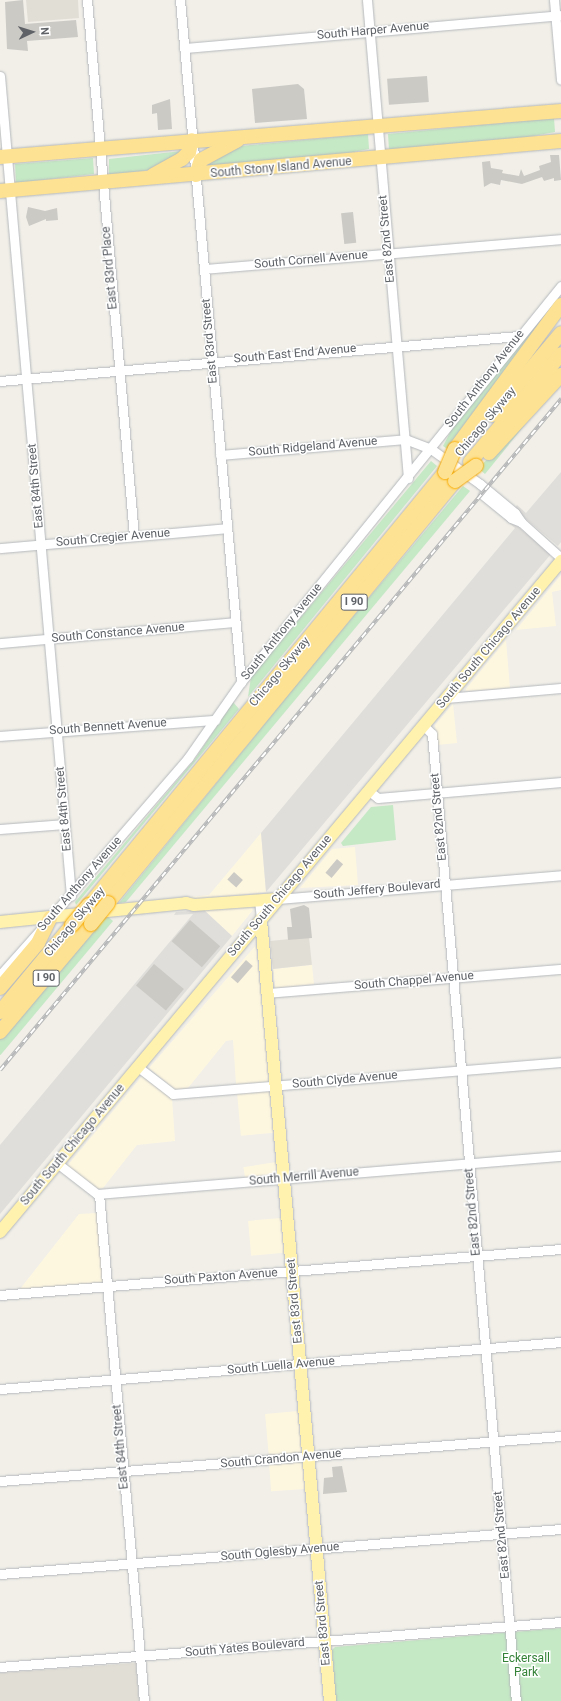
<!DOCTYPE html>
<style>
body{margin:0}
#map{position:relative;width:561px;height:1701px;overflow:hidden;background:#f1efe8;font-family:Roboto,sans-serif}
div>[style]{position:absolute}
.commercial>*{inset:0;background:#fef7e0;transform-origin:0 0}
.industrial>*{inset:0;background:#e0deda}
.education>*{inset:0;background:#e1ded6;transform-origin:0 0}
.green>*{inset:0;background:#c5e8c5;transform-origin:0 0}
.building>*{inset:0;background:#cccac5;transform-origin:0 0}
.roads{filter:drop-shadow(0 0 1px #b5b8bc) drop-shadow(0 0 1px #b5b8bc)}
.minor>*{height:9px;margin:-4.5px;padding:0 4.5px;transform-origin:4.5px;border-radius:4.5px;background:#fff}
.major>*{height:12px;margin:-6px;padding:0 6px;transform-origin:6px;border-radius:6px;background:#fff2af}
.highway>*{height:14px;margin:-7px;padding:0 7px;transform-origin:7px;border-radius:7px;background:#fde293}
.rail>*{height:3.5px;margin-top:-1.75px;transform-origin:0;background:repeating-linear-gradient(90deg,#fff 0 6px,#b6b7b8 0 12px);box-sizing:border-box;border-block:1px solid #b6b7b8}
.bridges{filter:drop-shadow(0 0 1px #f9ab00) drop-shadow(0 0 1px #f9ab00)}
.highway-bridge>*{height:14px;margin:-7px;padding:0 7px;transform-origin:7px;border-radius:7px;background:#fde293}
span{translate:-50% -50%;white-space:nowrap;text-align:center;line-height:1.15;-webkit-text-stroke:3px #fff;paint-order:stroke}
.shield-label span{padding:1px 3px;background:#fff;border:1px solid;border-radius:3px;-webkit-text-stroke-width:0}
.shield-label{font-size:11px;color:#5f6368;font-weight:700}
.street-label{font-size:12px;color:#5f6368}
.park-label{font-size:12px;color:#348238}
.north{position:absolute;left:12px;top:12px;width:40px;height:40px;-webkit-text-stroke:3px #fff;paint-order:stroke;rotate:86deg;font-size:11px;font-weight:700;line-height:16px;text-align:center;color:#5f6368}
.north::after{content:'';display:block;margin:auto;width:14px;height:18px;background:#5f6368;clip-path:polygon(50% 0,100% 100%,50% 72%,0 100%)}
</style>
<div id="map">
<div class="commercial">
<i style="clip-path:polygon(561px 575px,561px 590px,552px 592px,556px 626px,516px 630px)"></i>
<i style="clip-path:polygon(506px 640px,510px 688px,466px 691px,466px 689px)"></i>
<i style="clip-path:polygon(453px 704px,457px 743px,437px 745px,435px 725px)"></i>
<i style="clip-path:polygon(261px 833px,266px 892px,186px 900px,189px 897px,209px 895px)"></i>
<i style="clip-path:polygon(355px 847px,358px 885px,300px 888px,332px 849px)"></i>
<i style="clip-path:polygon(251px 907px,253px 910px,232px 936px,204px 910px)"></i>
<i style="clip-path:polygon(256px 945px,270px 1082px,236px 1084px,233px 1040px,226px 1041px,188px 1088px,175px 1090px,149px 1068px)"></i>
<i style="left:312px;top:965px;width:19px;height:39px;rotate:84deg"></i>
<i style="clip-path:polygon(144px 1074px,172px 1098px,175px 1141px,137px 1145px,103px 1188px,95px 1189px,67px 1166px)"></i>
<i style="left:270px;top:1090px;width:43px;height:33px;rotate:85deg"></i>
<i style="left:276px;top:1162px;width:12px;height:33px;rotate:81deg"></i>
<i style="clip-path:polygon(97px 1213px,103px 1282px,20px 1289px,79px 1214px)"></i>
<i style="left:281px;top:1218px;width:35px;height:33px;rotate:85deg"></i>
<i style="left:298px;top:1411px;width:42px;height:33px;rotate:85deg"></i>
<i style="left:303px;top:1461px;width:28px;height:34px;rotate:86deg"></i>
</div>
<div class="industrial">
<i style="clip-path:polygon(561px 472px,561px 542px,558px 546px,514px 509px,517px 505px,526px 513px)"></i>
<i style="clip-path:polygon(506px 517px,551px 554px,266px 892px,261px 833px,515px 528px,504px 519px)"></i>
<i style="clip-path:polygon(204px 910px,232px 936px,0 1214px,0 1145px,193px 914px,174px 915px,176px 912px)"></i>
</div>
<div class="education">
<i style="clip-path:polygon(26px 0,78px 0,79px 18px,28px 22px)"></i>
<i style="left:309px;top:937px;width:28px;height:39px;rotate:84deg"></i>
<i style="clip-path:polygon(136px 1663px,139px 1701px,0 1701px,0 1673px)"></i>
</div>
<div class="green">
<i style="clip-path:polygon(554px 118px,555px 132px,517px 139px,389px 150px,388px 134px)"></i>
<i style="clip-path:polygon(368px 134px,369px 149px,333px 156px,205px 167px,204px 162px,241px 146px)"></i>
<i style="clip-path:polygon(182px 151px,158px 169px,109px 175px,109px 159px)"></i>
<i style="clip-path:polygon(93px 158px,94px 174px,16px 183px,15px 164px)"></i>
<i style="clip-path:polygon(560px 299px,534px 330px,450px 451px,443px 446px,456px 421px,557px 300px)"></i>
<i style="clip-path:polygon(532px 416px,485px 474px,478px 468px,493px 454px)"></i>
<i style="clip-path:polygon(431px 461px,437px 466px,248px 697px,251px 677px)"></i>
<i style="clip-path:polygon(463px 486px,470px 491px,126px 902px,119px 903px,314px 663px)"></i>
<i style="clip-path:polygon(233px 702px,239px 709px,76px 905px,75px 902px,195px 759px)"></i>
<i style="clip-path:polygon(393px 805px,396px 840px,343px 846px,341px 843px,371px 807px)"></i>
<i style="left:113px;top:921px;width:175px;height:11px;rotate:130deg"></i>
<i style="clip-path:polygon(561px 1628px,561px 1701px,336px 1701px,332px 1650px,335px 1647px)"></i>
</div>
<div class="building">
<i style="clip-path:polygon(23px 0,25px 24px,76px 20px,78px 37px,27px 41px,28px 51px,7px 49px,5px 2px)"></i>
<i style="left:427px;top:76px;width:26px;height:40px;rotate:86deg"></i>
<i style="clip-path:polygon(298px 84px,304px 89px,307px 119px,255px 123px,252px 89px)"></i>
<i style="clip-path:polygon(170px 99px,172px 129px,158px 130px,157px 113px,152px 114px,152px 105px)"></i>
<i style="clip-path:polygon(550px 155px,559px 155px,561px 180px,554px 181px,554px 178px,544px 181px,542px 177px,522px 184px,501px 180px,500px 185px,491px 183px,484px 187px,482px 162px,490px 161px,491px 168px,503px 170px,502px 173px,519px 176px,521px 169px,524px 176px,540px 170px,539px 166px,551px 162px)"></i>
<i style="clip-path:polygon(28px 207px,45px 211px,57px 208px,58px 220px,46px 221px,46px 219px,29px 226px,26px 217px)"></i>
<i style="left:353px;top:212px;width:31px;height:12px;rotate:84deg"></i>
<i style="left:337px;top:859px;width:8px;height:18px;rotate:40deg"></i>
<i style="left:234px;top:872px;width:12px;height:10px;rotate:42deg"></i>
<i style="clip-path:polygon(304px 905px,309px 908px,312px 938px,288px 940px,287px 927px,292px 927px,290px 909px)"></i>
<i style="left:190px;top:920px;width:40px;height:28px;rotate:41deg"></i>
<i style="left:246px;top:960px;width:9px;height:23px;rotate:41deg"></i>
<i style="left:154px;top:964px;width:39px;height:28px;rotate:40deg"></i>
<i style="clip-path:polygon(342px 1466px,347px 1492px,323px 1494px,324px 1478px,333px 1477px,332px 1467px)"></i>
</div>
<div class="roads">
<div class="minor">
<i style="left:87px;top:0;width:538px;rotate:84.99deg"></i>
<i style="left:180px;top:0;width:685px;rotate:84.89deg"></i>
<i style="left:367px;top:0;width:480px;rotate:85.1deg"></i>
<i style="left:554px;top:0;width:80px;rotate:85deg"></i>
<i style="left:184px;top:48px;width:378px;rotate:-5deg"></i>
<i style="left:0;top:76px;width:823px;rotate:85.05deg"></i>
<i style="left:204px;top:269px;width:358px;rotate:-4.8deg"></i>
<i style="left:0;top:381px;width:521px;rotate:-4.96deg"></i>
<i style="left:220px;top:455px;width:186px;rotate:-4.9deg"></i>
<i style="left:405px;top:439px;width:28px;rotate:21deg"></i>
<i style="left:431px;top:449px;width:60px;rotate:35.5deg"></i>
<i style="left:480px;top:484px;width:45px;rotate:39.6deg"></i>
<i style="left:515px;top:513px;width:11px;rotate:56deg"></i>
<i style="left:521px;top:522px;width:54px;rotate:42deg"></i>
<i style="left:483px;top:495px;width:36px;rotate:39deg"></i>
<i style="left:511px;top:518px;width:11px;rotate:22deg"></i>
<i style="left:0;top:548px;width:228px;rotate:-5deg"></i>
<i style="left:0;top:643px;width:236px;rotate:-5.1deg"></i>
<i style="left:446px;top:698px;width:115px;rotate:-5deg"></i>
<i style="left:424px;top:726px;width:11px;rotate:45deg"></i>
<i style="left:432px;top:734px;width:971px;rotate:85.04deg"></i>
<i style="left:0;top:736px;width:216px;rotate:-4.3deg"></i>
<i style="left:369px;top:791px;width:11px;rotate:38deg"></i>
<i style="left:378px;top:798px;width:184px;rotate:-5deg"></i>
<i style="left:0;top:829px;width:65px;rotate:-4.4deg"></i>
<i style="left:278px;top:899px;width:284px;rotate:-4.8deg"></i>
<i style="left:259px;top:900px;width:20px;rotate:84deg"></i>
<i style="left:49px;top:919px;width:213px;rotate:-49.2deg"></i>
<i style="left:188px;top:758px;width:93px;rotate:-55.1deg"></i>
<i style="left:241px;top:682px;width:509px;rotate:-51.06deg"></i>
<i style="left:0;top:975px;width:62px;rotate:-48.3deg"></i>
<i style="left:267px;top:993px;width:295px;rotate:-4.7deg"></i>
<i style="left:138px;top:1067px;width:44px;rotate:37.6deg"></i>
<i style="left:173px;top:1094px;width:389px;rotate:-4.7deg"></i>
<i style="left:57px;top:1163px;width:51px;rotate:37.8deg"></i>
<i style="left:97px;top:1194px;width:466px;rotate:-4.7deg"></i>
<i style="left:99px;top:1194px;width:509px;rotate:84.93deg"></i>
<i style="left:0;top:1295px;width:563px;rotate:-4.69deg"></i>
<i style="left:0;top:1389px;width:563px;rotate:-4.79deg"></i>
<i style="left:0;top:1481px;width:563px;rotate:-4.59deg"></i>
<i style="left:0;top:1574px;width:563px;rotate:-4.59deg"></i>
<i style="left:0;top:1667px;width:563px;rotate:-4.59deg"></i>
</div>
<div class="major">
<i style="left:261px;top:920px;width:784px;rotate:84.95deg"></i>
<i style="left:0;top:922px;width:187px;rotate:-5.8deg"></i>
<i style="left:186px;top:903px;width:8px;rotate:14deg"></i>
<i style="left:194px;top:905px;width:84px;rotate:-4.1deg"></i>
<i style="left:0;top:1232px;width:875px;rotate:-50.1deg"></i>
</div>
<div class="highway">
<i style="left:0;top:157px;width:563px;rotate:-4.69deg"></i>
<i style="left:153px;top:175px;width:33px;rotate:-29deg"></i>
<i style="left:182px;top:159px;width:10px;rotate:-45deg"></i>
<i style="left:189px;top:152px;width:12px;rotate:-76deg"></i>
<i style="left:196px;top:175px;width:16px;rotate:-72deg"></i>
<i style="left:201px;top:160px;width:42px;rotate:-28.4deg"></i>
<i style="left:0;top:191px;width:563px;rotate:-5.09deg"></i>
<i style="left:492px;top:415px;width:107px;rotate:-49.9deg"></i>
<i style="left:455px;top:449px;width:179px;rotate:-53.6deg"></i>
<i style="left:489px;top:453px;width:106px;rotate:-47.3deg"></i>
<i style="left:470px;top:462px;width:141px;rotate:-49.9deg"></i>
<i style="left:108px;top:903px;width:546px;rotate:-50.57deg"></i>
<i style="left:89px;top:905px;width:561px;rotate:-50.57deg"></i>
<i style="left:0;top:988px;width:59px;rotate:-49.8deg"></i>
<i style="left:38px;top:943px;width:28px;rotate:-64deg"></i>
<i style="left:0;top:1012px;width:113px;rotate:-50.4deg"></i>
<i style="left:0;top:1032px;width:141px;rotate:-49.9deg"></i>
</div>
</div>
<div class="rail">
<i style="left:0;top:1070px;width:875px;rotate:-50.1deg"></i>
</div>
<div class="bridges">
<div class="highway-bridge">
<i style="left:445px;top:472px;width:25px;rotate:-67deg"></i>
<i style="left:455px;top:481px;width:26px;rotate:-36deg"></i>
<i style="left:91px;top:924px;width:27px;rotate:-51deg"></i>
<i style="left:72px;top:925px;width:26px;rotate:-50deg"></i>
</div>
</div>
<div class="shield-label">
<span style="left:354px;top:602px">I 90</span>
<span style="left:46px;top:978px">I 90</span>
</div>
<div class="street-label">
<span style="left:373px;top:31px;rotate:-5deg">South Harper Avenue</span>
<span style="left:281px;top:168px;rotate:-5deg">South Stony Island Avenue</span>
<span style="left:387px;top:239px;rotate:-95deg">East 82nd Street</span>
<span style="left:311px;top:260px;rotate:-5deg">South Cornell Avenue</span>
<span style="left:110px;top:268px;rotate:-95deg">East 83rd Place</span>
<span style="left:210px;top:341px;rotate:-95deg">East 83rd Street</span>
<span style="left:295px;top:354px;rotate:-5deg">South East End Avenue</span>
<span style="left:485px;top:379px;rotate:-52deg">South Anthony Avenue</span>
<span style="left:486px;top:422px;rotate:-50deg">Chicago Skyway</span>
<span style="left:313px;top:447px;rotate:-5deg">South Ridgeland Avenue</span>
<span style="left:36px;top:486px;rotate:-95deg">East 84th Street</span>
<span style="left:113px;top:538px;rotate:-5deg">South Cregier Avenue</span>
<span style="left:282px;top:632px;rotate:-51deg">South Anthony Avenue</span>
<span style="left:118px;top:633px;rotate:-5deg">South Constance Avenue</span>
<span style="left:489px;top:648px;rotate:-50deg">South South Chicago Avenue</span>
<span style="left:280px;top:672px;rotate:-50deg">Chicago Skyway</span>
<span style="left:108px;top:727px;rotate:-4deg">South Bennett Avenue</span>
<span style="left:64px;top:809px;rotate:-95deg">East 84th Street</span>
<span style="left:439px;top:817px;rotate:-95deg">East 82nd Street</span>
<span style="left:80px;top:884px;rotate:-49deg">South Anthony Avenue</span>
<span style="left:377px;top:890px;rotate:-5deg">South Jeffery Boulevard</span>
<span style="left:280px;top:896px;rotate:-50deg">South South Chicago Avenue</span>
<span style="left:75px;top:922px;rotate:-50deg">Chicago Skyway</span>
<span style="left:414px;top:981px;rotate:-5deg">South Chappel Avenue</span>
<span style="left:345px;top:1080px;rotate:-5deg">South Clyde Avenue</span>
<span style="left:73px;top:1145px;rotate:-50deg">South South Chicago Avenue</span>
<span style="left:304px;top:1177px;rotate:-5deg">South Merrill Avenue</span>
<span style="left:473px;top:1212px;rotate:-95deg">East 82nd Street</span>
<span style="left:221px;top:1277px;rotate:-4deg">South Paxton Avenue</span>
<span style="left:295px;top:1301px;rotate:-95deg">East 83rd Street</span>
<span style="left:281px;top:1366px;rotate:-5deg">South Luella Avenue</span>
<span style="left:121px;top:1447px;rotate:-95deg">East 84th Street</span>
<span style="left:281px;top:1459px;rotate:-5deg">South Crandon Avenue</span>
<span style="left:502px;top:1535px;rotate:-95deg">East 82nd Street</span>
<span style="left:280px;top:1552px;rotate:-5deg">South Oglesby Avenue</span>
<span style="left:323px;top:1623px;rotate:-95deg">East 83rd Street</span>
<span style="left:245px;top:1648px;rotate:-5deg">South Yates Boulevard</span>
</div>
<div class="park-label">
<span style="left:526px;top:1666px">Eckersall<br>Park</span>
</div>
<div class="north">N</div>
</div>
